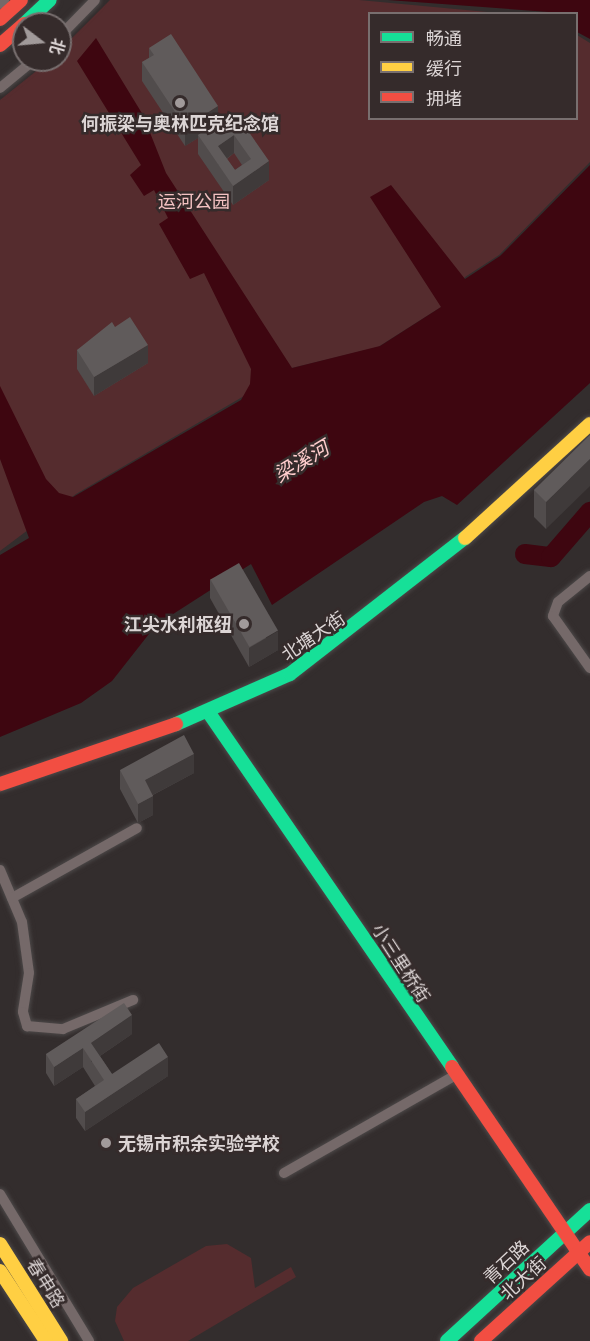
<!DOCTYPE html>
<meta charset="utf-8">
<style>
body{margin:0}
#map{position:relative;width:590px;height:1341px;overflow:hidden;background:#332d2d;font-family:"Open Sans","Noto Sans SC",sans-serif}
div>[style]{position:absolute}
.green>*{inset:0;background:#552c2e}
.water>*{inset:0;background:#3e0610}
.river>*{height:20px;margin:-10px;padding:0 10px;transform-origin:10px;border-radius:10px;background:#3e0610}
.roads{filter:drop-shadow(0 0 2px #4d4949) drop-shadow(0 0 2px #4d4949)}
.street>*{height:10px;margin:-5px;padding:0 5px;transform-origin:5px;border-radius:5px;background:#756969}
.fast>*{height:14px;margin:-7px;padding:0 7px;transform-origin:7px;border-radius:7px;background:#16e098}
.slow>*{height:14px;margin:-7px;padding:0 7px;transform-origin:7px;border-radius:7px;background:#ffcf43}
.jam>*{height:14px;margin:-7px;padding:0 7px;transform-origin:7px;border-radius:7px;background:#f24e42}
.wall>*{inset:0;background:#514c4c}
.shaded-wall>*{inset:0;background:#3f3a3a}
.building>*{inset:0;background:#605b5b;transform-origin:0 0}
.dots>*{width:16px;height:16px;translate:-50% -50%;box-sizing:border-box;border:3px solid #352b2b;border-radius:50%}
span{translate:-50% -50%;white-space:nowrap;text-align:center;line-height:1.15;-webkit-text-stroke:5px #352b2b;paint-order:stroke}
.poi-label{font-size:18px;color:#dcd5d5;font-weight:700}
.right{translate:-100% -50%;text-align:right}
.left{translate:0 -50%;text-align:left}
.park-label{font-size:18px;color:#f4c2c2}
.street-label{font-size:18px;color:#dcd5d5}
.water-label{font-size:20px;color:#ffcdcd;font-style:italic}
.legend{position:absolute;left:368px;top:12px;width:210px;height:108px;box-sizing:border-box;background:#352b2b;border:2px solid #786f6f;margin:0;padding:8px 10px;list-style:none;font-size:18px;color:#dcd5d5}
.legend li{display:flex;align-items:center;gap:12px;height:30px}
.legend b{width:30px;border:2px solid #786f6f}
.north{position:absolute;left:12px;top:12px;width:60px;height:60px;box-sizing:border-box;background:#352b2b;border:2px solid #786f6f;border-radius:50%;rotate:106deg;font-size:16px;font-weight:700;line-height:24px;text-align:center;color:#dcd5d5}
.north::after{content:'';display:block;margin:auto;width:21px;height:27px;background:#a19a9a;clip-path:polygon(50% 0,100% 100%,50% 72%,0 100%)}
</style>
<div id="map">
<div class="green">
<i style="clip-path:polygon(110px 0,359px 0,498px 13px,370px 14px,370px 118px,576px 118px,577px 35px,590px 43px,590px 162px,499px 255px,465px 277px,441px 307px,378px 347px,292px 368px,76px 494px,0 551px,0 100px,50px 60px,60px 60px,60px 50px)"></i>
<i style="clip-path:polygon(227px 1244px,251px 1258px,255px 1288px,291px 1267px,296px 1277px,188px 1341px,124px 1341px,115px 1321px,117px 1307px,133px 1288px,206px 1246px)"></i>
</div>
<div class="water">
<i style="clip-path:polygon(388px 0,590px 0,590px 39px,577px 32px,576px 14px)"></i>
<i style="clip-path:polygon(96px 38px,143px 115px,166px 173px,292px 368px,380px 346px,441px 307px,370px 197px,391px 185px,465px 279px,500px 256px,590px 165px,590px 383px,457px 505px,442px 496px,424px 502px,272px 605px,251px 564px,156px 625px,112px 681px,81px 703px,0 737px,0 555px,29px 538px,0 459px,0 386px,46px 479px,59px 493px,73px 497px,241px 400px,250px 384px,251px 369px,204px 273px,190px 279px,159px 224px,168px 218px,154px 190px,144px 196px,130px 175px,141px 165px,77px 61px)"></i>
</div>
<div class="river">
<i style="left:525px;top:554px;width:26px;rotate:7deg"></i>
<i style="left:551px;top:557px;width:60px;rotate:-49.1deg"></i>
</div>
<div class="roads">
<div class="street">
<i style="left:0;top:4px;width:6px;rotate:-45deg"></i>
<i style="left:60px;top:36px;width:50px;rotate:-45.8deg"></i>
<i style="left:0;top:88px;width:44px;rotate:-39.5deg"></i>
<i style="left:590px;top:576px;width:41px;rotate:140.9deg"></i>
<i style="left:558px;top:602px;width:15px;rotate:110deg"></i>
<i style="left:553px;top:616px;width:64px;rotate:54.6deg"></i>
<i style="left:0;top:870px;width:56px;rotate:67.1deg"></i>
<i style="left:22px;top:922px;width:51px;rotate:82.2deg"></i>
<i style="left:29px;top:973px;width:39px;rotate:99deg"></i>
<i style="left:23px;top:1012px;width:15px;rotate:74deg"></i>
<i style="left:27px;top:1026px;width:36px;rotate:5deg"></i>
<i style="left:63px;top:1029px;width:76px;rotate:-22.5deg"></i>
<i style="left:12px;top:898px;width:143px;rotate:-29.2deg"></i>
<i style="left:284px;top:1173px;width:196px;rotate:-29.7deg"></i>
<i style="left:0;top:1194px;width:172px;rotate:58.8deg"></i>
</div>
<div class="fast">
<i style="left:24px;top:24px;width:35px;rotate:-43deg"></i>
<i style="left:209px;top:713px;width:429px;rotate:55.5deg"></i>
<i style="left:176px;top:724px;width:124px;rotate:-23.7deg"></i>
<i style="left:290px;top:674px;width:222px;rotate:-37.9deg"></i>
<i style="left:447px;top:1341px;width:194px;rotate:-42.5deg"></i>
</div>
<div class="slow">
<i style="left:465px;top:538px;width:169px;rotate:-42.4deg"></i>
<i style="left:0;top:1244px;width:115px;rotate:57.8deg"></i>
<i style="left:0;top:1271px;width:84px;rotate:56.7deg"></i>
</div>
<div class="jam">
<i style="left:0;top:19px;width:28px;rotate:-42deg"></i>
<i style="left:0;top:45px;width:32px;rotate:-41deg"></i>
<i style="left:0;top:784px;width:186px;rotate:-18.8deg"></i>
<i style="left:452px;top:1067px;width:245px;rotate:55.7deg"></i>
<i style="left:481px;top:1341px;width:147px;rotate:-42.2deg"></i>
</div>
</div>
<div class="wall">
<i style="clip-path:polygon(evenodd,149px 48px,218px 121px,225px 116px,269px 180px,233px 205px,198px 154px,198px 138px,185px 146px,142px 81px,142px 62px,149px 58px,149px 48px,234px 153px,242px 165px,235px 170px,227px 159px,234px 153px)"></i>
<i style="clip-path:polygon(115px 327px,148px 363px,94px 396px,77px 369px,77px 350px)"></i>
<i style="clip-path:polygon(590px 435px,546px 529px,534px 517px,534px 490px)"></i>
<i style="clip-path:polygon(210px 579px,278px 650px,249px 667px,210px 598px)"></i>
<i style="clip-path:polygon(120px 770px,194px 773px,153px 795px,153px 815px,138px 823px,120px 789px)"></i>
<i style="clip-path:polygon(132px 1034px,100px 1056px,112px 1074px,168px 1076px,85px 1131px,76px 1118px,76px 1099px,95px 1086px,83px 1067px,54px 1086px,46px 1073px,46px 1054px)"></i>
</div>
<div class="shaded-wall">
<i style="clip-path:polygon(218px 106px,218px 125px,198px 135px,198px 138px,185px 146px,185px 127px)"></i>
<i style="clip-path:polygon(234px 135px,234px 153px,218px 165px,218px 146px)"></i>
<i style="clip-path:polygon(269px 161px,269px 180px,233px 205px,233px 186px)"></i>
<i style="clip-path:polygon(148px 345px,148px 363px,94px 396px,94px 377px)"></i>
<i style="clip-path:polygon(590px 459px,590px 486px,546px 529px,546px 502px)"></i>
<i style="clip-path:polygon(278px 631px,278px 650px,249px 667px,249px 648px)"></i>
<i style="clip-path:polygon(194px 754px,194px 773px,145px 799px,145px 780px)"></i>
<i style="clip-path:polygon(153px 796px,153px 815px,138px 823px,138px 804px)"></i>
<i style="clip-path:polygon(132px 1015px,132px 1034px,91px 1062px,91px 1043px)"></i>
<i style="clip-path:polygon(83px 1048px,83px 1067px,54px 1086px,54px 1067px)"></i>
<i style="clip-path:polygon(168px 1057px,168px 1076px,85px 1131px,85px 1112px)"></i>
</div>
<div class="building">
<i style="clip-path:polygon(171px 34px,218px 106px,185px 127px,142px 62px,154px 55px,149px 48px)"></i>
<i style="clip-path:polygon(evenodd,237px 115px,269px 161px,233px 186px,198px 135px,225px 116px,229px 120px,237px 115px,234px 135px,251px 159px,235px 170px,218px 146px,234px 135px)"></i>
<i style="clip-path:polygon(130px 317px,148px 345px,94px 377px,77px 350px,112px 322px,115px 327px)"></i>
<i style="clip-path:polygon(590px 435px,590px 459px,546px 502px,534px 490px)"></i>
<i style="left:239px;top:563px;width:78px;height:33px;rotate:60deg"></i>
<i style="clip-path:polygon(184px 735px,194px 754px,145px 780px,153px 796px,138px 804px,120px 770px)"></i>
<i style="clip-path:polygon(124px 1003px,132px 1015px,91px 1043px,112px 1074px,159px 1043px,168px 1057px,85px 1112px,76px 1099px,104px 1080px,83px 1048px,54px 1067px,46px 1054px)"></i>
</div>
<div class="dots">
<i style="left:180px;top:103px;background:#a19a9a"></i>
<i style="left:244px;top:624px;background:#a19a9a"></i>
<i style="left:106px;top:1143px;background:#a19a9a"></i>
</div>
<div class="poi-label">
<span style="left:180px;top:123px">何振梁与奥林匹克纪念馆</span>
<span class="right" style="left:232px;top:624px">江尖水利枢纽</span>
<span class="left" style="left:118px;top:1143px">无锡市积余实验学校</span>
</div>
<div class="park-label">
<span style="left:194px;top:201px">运河公园</span>
</div>
<div class="street-label">
<span style="left:313px;top:636px;rotate:-34deg">北塘大街</span>
<span style="left:401px;top:963px;rotate:57deg">小三里桥街</span>
<span style="left:506px;top:1262px;rotate:-43deg">青石路</span>
<span style="left:523px;top:1278px;rotate:-42deg">北大街</span>
<span style="left:46px;top:1283px;rotate:58deg">春申路</span>
</div>
<div class="water-label">
<span style="left:301px;top:461px;rotate:-31deg">梁溪河</span>
</div>
<ul class="legend">
<li><b style="height:8px;background:#16e098"></b>畅通</li>
<li><b style="height:8px;background:#ffcf43"></b>缓行</li>
<li><b style="height:8px;background:#f24e42"></b>拥堵</li>
</ul>
<div class="north">北</div>
</div>
